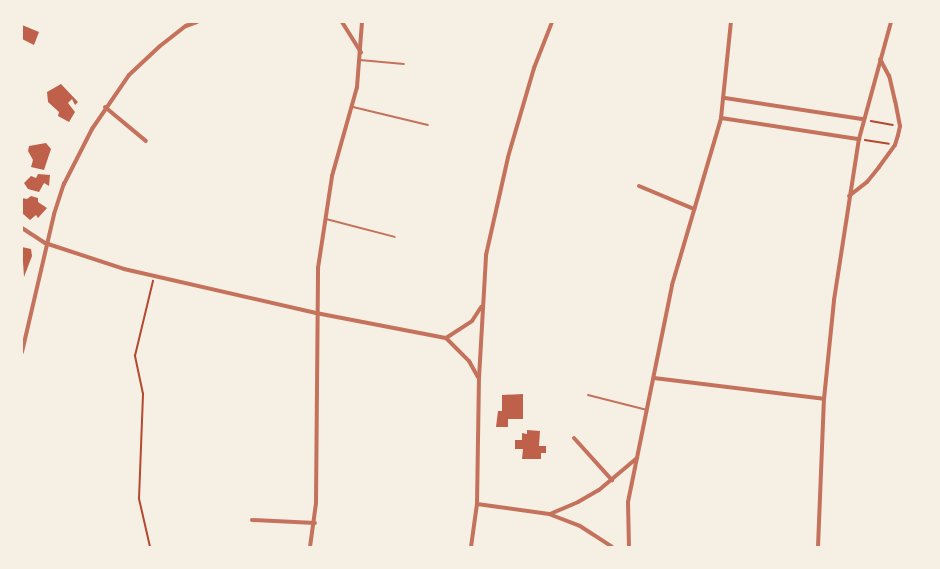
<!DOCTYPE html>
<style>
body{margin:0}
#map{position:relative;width:940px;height:569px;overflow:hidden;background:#f6efe4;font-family:Inter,sans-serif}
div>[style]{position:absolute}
.building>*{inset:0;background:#bf614a}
.path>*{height:1.5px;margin:-0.75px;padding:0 0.75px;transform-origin:0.75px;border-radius:0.75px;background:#b5482f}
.service>*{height:2px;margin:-1px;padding:0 1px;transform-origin:1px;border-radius:1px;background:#c5725c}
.minor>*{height:4px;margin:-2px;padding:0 2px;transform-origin:2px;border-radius:2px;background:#c5725c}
span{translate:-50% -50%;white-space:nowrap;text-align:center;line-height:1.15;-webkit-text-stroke:3px #f6efe4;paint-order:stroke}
.frame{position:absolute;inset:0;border:23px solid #f6efe4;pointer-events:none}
</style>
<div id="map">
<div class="building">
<i style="clip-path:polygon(22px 25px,39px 32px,34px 45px,22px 39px)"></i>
<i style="clip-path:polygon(61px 84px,78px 102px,75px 105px,72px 99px,68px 103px,75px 112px,69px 122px,58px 116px,59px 112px,48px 102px,47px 92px)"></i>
<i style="clip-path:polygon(46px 143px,51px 149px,44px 170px,31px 167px,33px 160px,28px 151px,29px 146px)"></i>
<i style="clip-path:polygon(38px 174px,50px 175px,49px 186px,44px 183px,39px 192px,28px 189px,24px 183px,31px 176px,36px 178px)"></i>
<i style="clip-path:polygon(31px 196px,38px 198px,38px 202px,47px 208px,38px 218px,36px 215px,30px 220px,22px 213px,22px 198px,27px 199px)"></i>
<i style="clip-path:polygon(22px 247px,31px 249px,32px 256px,24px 277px)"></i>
<i style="clip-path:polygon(523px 394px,523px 419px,508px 419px,508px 427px,496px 427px,498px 411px,502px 411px,502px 395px)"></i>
<i style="clip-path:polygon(527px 430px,540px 431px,539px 446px,546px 446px,546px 453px,541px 453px,541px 459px,522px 459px,523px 449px,515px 449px,515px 440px,522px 440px,522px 433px,527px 434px)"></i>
</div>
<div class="path">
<i style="left:871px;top:121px;width:22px;rotate:10deg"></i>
<i style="left:865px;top:140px;width:24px;rotate:9deg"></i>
<i style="left:150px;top:547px;width:49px;rotate:-102.9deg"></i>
<i style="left:139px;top:499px;width:105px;rotate:-87.8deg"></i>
<i style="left:143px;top:394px;width:39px;rotate:-102deg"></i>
<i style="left:135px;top:356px;width:77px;rotate:-76.5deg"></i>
</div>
<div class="service">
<i style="left:360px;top:60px;width:44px;rotate:5.2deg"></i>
<i style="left:353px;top:107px;width:77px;rotate:13.5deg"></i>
<i style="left:326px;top:219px;width:71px;rotate:14.6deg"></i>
<i style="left:588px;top:395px;width:61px;rotate:14.3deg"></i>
</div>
<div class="minor">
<i style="left:342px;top:22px;width:36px;rotate:58deg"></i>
<i style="left:725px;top:98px;width:140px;rotate:8.7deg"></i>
<i style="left:105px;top:107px;width:53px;rotate:39.7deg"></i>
<i style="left:721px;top:118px;width:140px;rotate:8.7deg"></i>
<i style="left:639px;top:186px;width:60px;rotate:22.7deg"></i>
<i style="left:849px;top:196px;width:23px;rotate:-38deg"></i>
<i style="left:867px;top:182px;width:19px;rotate:-51deg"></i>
<i style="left:879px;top:167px;width:27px;rotate:-54deg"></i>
<i style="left:895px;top:145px;width:10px;rotate:-73deg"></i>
<i style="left:898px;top:135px;width:9px;rotate:-77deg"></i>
<i style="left:900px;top:126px;width:25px;rotate:-101deg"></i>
<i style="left:895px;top:101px;width:26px;rotate:-103deg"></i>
<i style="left:889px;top:76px;width:19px;rotate:-118deg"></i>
<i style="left:22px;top:228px;width:27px;rotate:33deg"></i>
<i style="left:45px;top:243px;width:83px;rotate:18.2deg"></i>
<i style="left:124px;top:269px;width:197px;rotate:12.9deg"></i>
<i style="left:316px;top:313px;width:132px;rotate:10.9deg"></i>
<i style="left:446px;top:338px;width:33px;rotate:45deg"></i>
<i style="left:469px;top:361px;width:18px;rotate:61deg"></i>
<i style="left:446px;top:338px;width:31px;rotate:-33deg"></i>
<i style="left:472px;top:321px;width:17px;rotate:-57deg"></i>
<i style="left:22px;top:352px;width:142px;rotate:-76.9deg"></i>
<i style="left:54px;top:214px;width:32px;rotate:-72deg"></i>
<i style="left:64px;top:184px;width:62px;rotate:-63deg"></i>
<i style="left:92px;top:129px;width:65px;rotate:-55.6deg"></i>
<i style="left:129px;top:75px;width:42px;rotate:-43.1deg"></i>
<i style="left:160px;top:46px;width:33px;rotate:-38deg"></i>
<i style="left:186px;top:26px;width:12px;rotate:-20deg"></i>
<i style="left:654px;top:378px;width:171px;rotate:7deg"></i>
<i style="left:574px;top:438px;width:57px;rotate:47.9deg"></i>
<i style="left:477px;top:504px;width:73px;rotate:7.9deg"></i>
<i style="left:549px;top:514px;width:33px;rotate:21deg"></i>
<i style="left:580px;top:526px;width:38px;rotate:33deg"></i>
<i style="left:550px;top:514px;width:30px;rotate:-23deg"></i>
<i style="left:578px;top:502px;width:24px;rotate:-30deg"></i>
<i style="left:599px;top:490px;width:50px;rotate:-40.1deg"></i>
<i style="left:252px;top:520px;width:63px;rotate:2.7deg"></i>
<i style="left:310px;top:547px;width:44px;rotate:-82.2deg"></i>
<i style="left:316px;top:503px;width:235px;rotate:-89.5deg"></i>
<i style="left:318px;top:268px;width:93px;rotate:-81.3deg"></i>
<i style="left:332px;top:176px;width:92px;rotate:-74.3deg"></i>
<i style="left:357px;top:87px;width:65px;rotate:-85.6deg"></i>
<i style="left:471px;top:547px;width:43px;rotate:-82.1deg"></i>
<i style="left:477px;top:504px;width:126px;rotate:-89.1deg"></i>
<i style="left:479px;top:378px;width:123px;rotate:-86.7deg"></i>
<i style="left:486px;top:255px;width:100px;rotate:-77.3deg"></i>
<i style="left:508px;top:157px;width:93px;rotate:-73.7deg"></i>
<i style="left:534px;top:68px;width:49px;rotate:-68.6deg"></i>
<i style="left:629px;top:547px;width:45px;rotate:-91.3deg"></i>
<i style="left:628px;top:502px;width:221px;rotate:-78.5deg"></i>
<i style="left:672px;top:285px;width:174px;rotate:-73.6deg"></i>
<i style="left:721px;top:118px;width:97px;rotate:-84.1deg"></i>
<i style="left:818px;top:547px;width:148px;rotate:-87.7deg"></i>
<i style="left:824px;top:399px;width:100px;rotate:-84.2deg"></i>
<i style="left:834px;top:300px;width:163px;rotate:-81.2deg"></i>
<i style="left:859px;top:139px;width:121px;rotate:-74.7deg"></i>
</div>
<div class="frame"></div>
</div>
